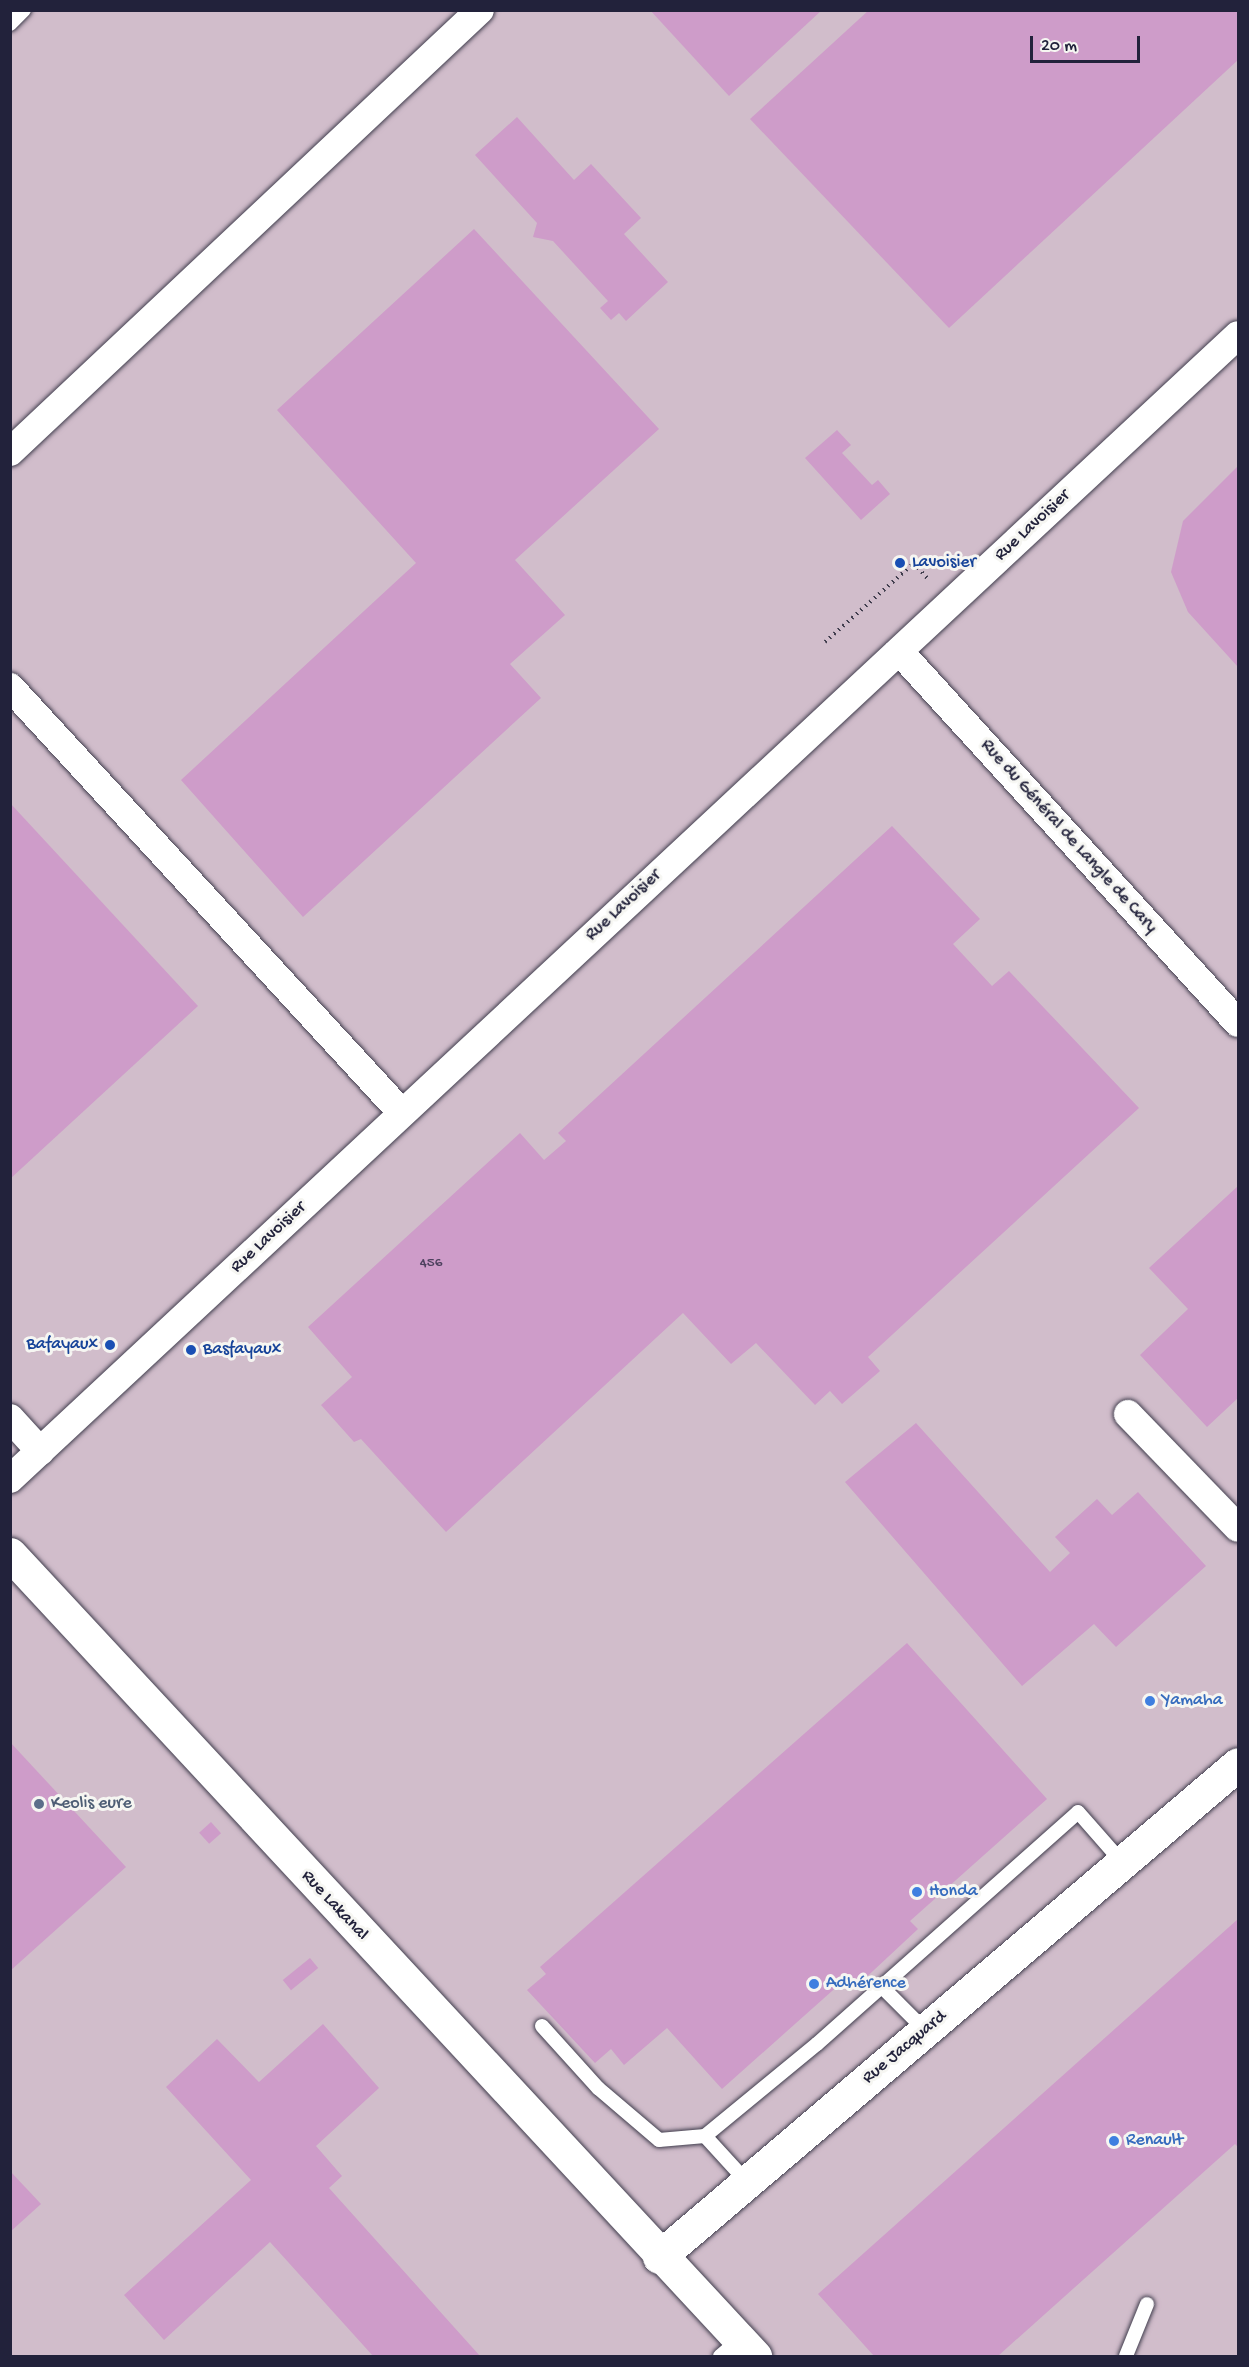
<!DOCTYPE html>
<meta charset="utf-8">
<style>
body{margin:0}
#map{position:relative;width:1249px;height:2367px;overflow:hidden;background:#eedcba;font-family:"Gochi Hand",sans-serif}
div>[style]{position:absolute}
.industrial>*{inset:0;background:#d1bdcb;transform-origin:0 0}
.building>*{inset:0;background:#ce9cc9;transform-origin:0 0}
.path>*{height:4px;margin-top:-2px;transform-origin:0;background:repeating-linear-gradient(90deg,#413e4e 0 1.5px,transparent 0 6px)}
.roads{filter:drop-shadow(0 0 2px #413e4e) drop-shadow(0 0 2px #413e4e)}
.service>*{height:14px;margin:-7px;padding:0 7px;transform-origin:7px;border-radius:7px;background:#fff}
.minor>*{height:28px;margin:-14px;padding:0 14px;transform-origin:14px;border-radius:14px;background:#fff}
.tertiary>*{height:33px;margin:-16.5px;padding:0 16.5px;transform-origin:16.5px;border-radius:16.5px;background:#fff}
.dots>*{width:16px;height:16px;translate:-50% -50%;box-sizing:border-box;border:3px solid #f6f6f2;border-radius:50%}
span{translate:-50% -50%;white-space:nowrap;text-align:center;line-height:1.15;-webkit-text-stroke:6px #f6f6f2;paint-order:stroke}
.number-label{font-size:15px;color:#4d405e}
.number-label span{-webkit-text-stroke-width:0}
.street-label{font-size:18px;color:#22223b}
.transit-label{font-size:18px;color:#164399}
.left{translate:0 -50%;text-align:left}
.right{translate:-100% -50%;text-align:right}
.shop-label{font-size:18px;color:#366cbe}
.service-label{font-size:18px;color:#4e5e75}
.frame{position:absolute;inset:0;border:12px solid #22223b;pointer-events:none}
.scale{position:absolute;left:1030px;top:36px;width:110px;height:27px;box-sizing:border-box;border:3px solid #22223b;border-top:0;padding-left:8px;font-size:18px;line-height:21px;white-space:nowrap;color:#22223b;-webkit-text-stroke:4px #f6f6f2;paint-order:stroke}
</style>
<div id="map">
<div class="industrial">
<i style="left:11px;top:11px;width:1227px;height:2345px"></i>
</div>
<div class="building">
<i style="clip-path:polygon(650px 10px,822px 10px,729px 96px)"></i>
<i style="clip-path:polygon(869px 10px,1238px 10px,1238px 60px,949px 328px,750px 119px)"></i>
<i style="clip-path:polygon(517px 117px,574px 180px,591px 164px,641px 218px,624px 234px,668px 282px,626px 321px,619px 313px,611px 320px,600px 308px,608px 301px,553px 241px,533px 237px,537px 223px,475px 155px)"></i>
<i style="clip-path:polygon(474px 229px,659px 429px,515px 560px,565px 615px,510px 664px,541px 698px,303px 917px,181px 780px,416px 563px,277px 410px)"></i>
<i style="clip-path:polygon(837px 430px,851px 445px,842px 453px,872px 485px,878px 480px,890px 494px,861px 520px,805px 458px)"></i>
<i style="clip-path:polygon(1238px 466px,1238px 667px,1188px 612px,1171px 572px,1183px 521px)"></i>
<i style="clip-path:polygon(10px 803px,198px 1006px,10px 1179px)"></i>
<i style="clip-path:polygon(892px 826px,980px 919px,953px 944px,992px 986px,1009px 971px,1139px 1108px,868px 1357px,880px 1371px,842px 1404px,830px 1391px,815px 1405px,756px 1343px,731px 1364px,683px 1313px,446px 1532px,361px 1439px,354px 1442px,321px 1405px,352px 1377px,308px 1327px,520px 1133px,544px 1160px,566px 1141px,558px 1133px)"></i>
<i style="clip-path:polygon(1238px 1186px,1238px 1398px,1207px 1427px,1140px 1355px,1188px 1309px,1149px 1268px)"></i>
<i style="clip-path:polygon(916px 1423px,1050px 1572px,1070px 1553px,1055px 1537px,1097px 1499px,1112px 1515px,1138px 1492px,1206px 1566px,1116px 1647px,1094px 1624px,1022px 1686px,845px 1482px)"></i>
<i style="clip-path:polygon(907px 1643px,1047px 1799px,910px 1921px,918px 1929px,859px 1984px,850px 1975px,722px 2089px,667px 2028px,624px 2065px,611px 2049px,595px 2063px,527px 1990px,546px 1974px,540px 1967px)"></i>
<i style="clip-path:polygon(10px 1742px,126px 1867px,10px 1971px)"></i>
<i style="left:211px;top:1822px;width:15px;height:16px;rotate:48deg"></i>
<i style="clip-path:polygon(1238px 1919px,1238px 2147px,1235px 2144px,998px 2356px,874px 2356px,818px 2294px)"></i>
<i style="left:310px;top:1958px;width:13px;height:35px;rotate:51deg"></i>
<i style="clip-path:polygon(323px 2024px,379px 2088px,316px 2146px,342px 2176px,329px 2188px,480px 2356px,373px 2356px,270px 2242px,164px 2340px,124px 2295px,251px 2180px,166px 2087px,217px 2039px,259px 2082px)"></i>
<i style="clip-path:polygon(10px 2171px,41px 2204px,10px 2232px)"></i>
</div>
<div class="path">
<i style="left:825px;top:642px;width:119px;rotate:-41.6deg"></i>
<i style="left:914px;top:563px;width:20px;rotate:49deg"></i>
</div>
<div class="roads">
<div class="service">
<i style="left:10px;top:24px;width:20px;rotate:-45deg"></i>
<i style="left:882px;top:1987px;width:61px;rotate:45deg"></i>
<i style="left:542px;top:2026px;width:84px;rotate:47.9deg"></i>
<i style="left:598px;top:2088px;width:80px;rotate:40.4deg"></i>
<i style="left:659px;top:2140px;width:46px;rotate:-5deg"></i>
<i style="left:705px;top:2136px;width:62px;rotate:47.6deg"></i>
<i style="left:705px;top:2136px;width:145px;rotate:-39.4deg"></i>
<i style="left:817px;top:2044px;width:349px;rotate:-41.6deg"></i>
<i style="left:1078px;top:1812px;width:67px;rotate:48.7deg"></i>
<i style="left:720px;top:2356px;width:25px;rotate:-40deg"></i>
<i style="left:1126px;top:2356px;width:56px;rotate:-68deg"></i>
</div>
<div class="minor">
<i style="left:10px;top:452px;width:645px;rotate:-43.24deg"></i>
<i style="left:899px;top:651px;width:503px;rotate:47.66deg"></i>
<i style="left:10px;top:687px;width:579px;rotate:47.38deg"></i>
<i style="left:1128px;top:1414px;width:158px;rotate:46deg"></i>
<i style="left:10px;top:1418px;width:45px;rotate:47.7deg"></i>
<i style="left:10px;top:1479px;width:1678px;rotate:-42.97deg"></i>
</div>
<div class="tertiary">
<i style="left:10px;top:1554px;width:1095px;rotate:47.11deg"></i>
<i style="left:659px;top:2257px;width:760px;rotate:-40.41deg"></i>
</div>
</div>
<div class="dots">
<i style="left:900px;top:563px;background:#1a4fb4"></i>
<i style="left:110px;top:1345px;background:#1a4fb4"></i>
<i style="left:191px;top:1350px;background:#1a4fb4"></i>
<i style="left:1150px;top:1701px;background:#3f7fe0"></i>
<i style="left:39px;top:1804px;background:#5c6f8a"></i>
<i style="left:917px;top:1892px;background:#3f7fe0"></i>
<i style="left:814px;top:1984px;background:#3f7fe0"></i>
<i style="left:1114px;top:2141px;background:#3f7fe0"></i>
</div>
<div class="number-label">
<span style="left:431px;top:1264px">456</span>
</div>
<div class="street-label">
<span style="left:1033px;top:526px;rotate:-43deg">Rue Lavoisier</span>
<span style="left:1068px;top:837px;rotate:48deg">Rue du Général de Langle de Cary</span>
<span style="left:624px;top:906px;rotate:-43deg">Rue Lavoisier</span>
<span style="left:269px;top:1238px;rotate:-43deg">Rue Lavoisier</span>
<span style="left:334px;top:1906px;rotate:47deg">Rue Lakanal</span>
<span style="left:905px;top:2048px;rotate:-40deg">Rue Jacquard</span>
</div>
<div class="transit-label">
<span class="left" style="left:912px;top:563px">Lavoisier</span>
<span class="right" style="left:98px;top:1345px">Bafayaux</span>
<span class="left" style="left:203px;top:1350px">Basfayaux</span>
</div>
<div class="shop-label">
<span class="left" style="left:1162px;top:1701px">Yamaha</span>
<span class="left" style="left:929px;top:1892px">Honda</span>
<span class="left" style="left:826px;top:1984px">Adhérence</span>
<span class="left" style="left:1126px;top:2141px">Renault</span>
</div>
<div class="service-label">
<span class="left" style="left:51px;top:1804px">Keolis eure</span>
</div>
<div class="frame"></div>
<div class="scale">20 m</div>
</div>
